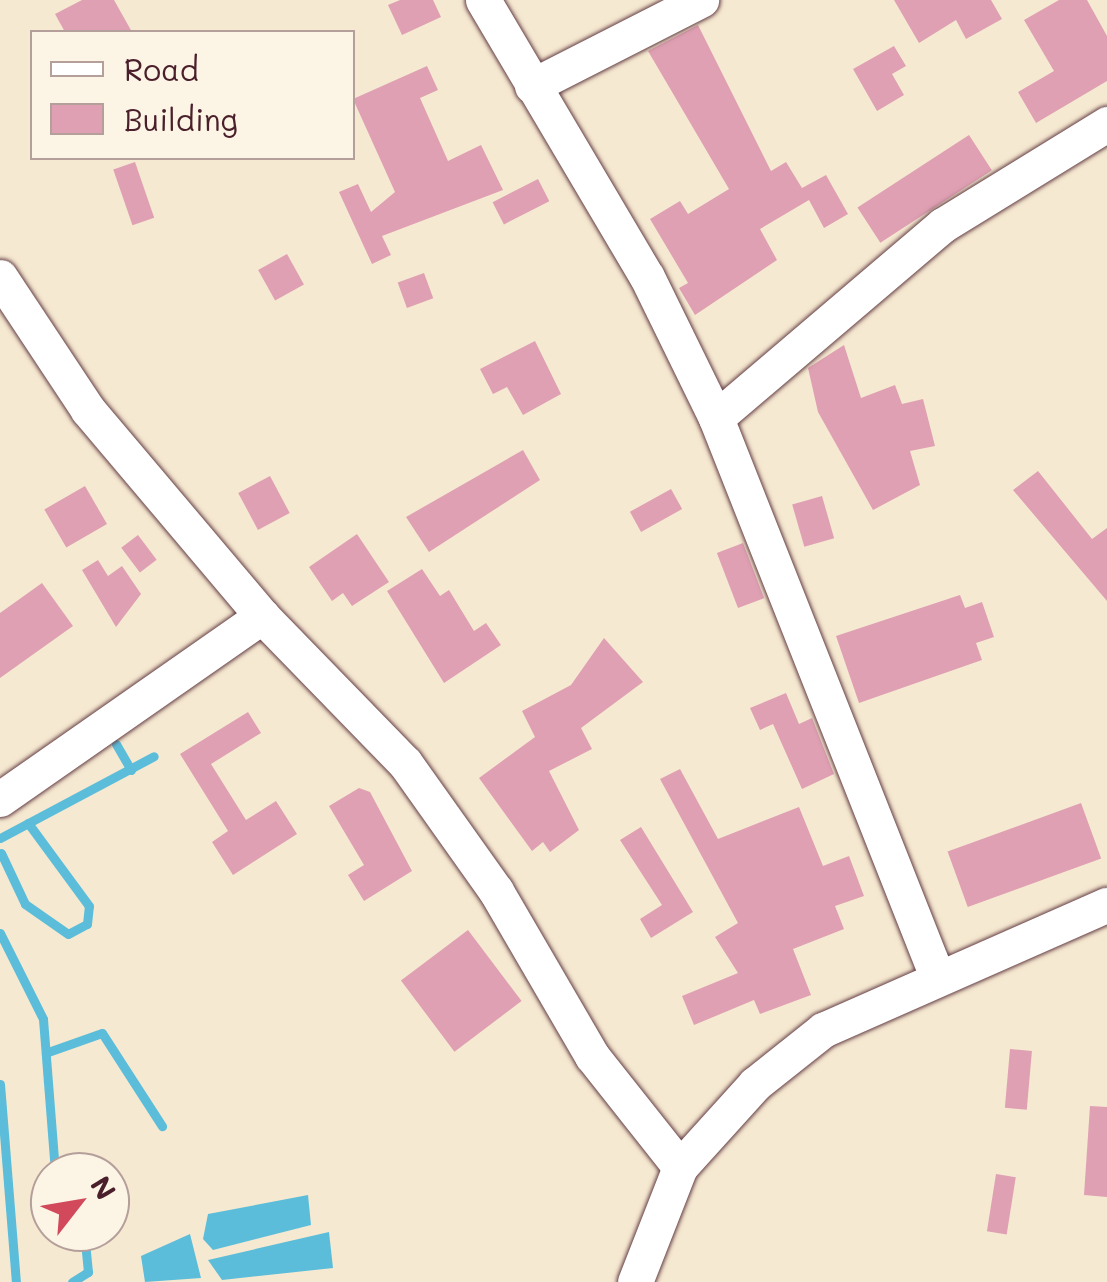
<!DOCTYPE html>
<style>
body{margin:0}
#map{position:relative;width:1107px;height:1282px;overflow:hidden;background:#f6e9d1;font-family:Mali,sans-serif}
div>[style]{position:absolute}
.water>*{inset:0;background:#5bbdda}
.stream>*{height:9px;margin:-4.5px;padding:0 4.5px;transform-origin:4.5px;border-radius:4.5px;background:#5bbdda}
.building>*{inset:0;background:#dfa0b3;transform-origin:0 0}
.roads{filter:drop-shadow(0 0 2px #643d44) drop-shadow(0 0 2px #643d44)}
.minor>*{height:35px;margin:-17.5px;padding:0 17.5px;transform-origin:17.5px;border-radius:17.5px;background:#fff}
span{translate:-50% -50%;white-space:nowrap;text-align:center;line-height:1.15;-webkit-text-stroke:9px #fcf5e5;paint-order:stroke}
.legend{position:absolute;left:30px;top:30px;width:325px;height:130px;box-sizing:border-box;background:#fcf5e5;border:2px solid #b59f9b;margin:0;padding:12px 18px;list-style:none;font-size:30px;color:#4a1f2b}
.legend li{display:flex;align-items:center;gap:20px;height:50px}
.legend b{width:50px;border:2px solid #b59f9b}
.north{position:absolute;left:30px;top:1152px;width:100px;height:100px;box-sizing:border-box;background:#fcf5e5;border:2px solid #b59f9b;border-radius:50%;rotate:59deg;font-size:28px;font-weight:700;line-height:40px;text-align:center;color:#4a1f2b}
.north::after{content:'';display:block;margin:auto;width:35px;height:45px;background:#d1495b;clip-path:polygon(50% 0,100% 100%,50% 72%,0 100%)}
</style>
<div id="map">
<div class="water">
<i style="clip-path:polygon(308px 1195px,311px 1225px,213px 1250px,203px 1239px,208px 1214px)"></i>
<i style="clip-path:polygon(329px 1232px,333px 1268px,222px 1280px,208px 1260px)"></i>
<i style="clip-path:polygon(190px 1234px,201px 1278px,145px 1282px,141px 1256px)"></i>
</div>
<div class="stream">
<i style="left:116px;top:744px;width:30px;rotate:60deg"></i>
<i style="left:0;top:838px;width:174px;rotate:-28deg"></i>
<i style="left:1px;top:853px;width:56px;rotate:64.8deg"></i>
<i style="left:25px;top:904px;width:52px;rotate:34.9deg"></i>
<i style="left:68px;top:934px;width:21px;rotate:-28deg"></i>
<i style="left:87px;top:924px;width:18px;rotate:-84deg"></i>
<i style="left:89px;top:906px;width:103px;rotate:-126.3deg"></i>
<i style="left:0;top:933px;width:96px;rotate:63.4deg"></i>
<i style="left:43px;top:1019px;width:153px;rotate:85.5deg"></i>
<i style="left:48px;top:1052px;width:57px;rotate:-19.4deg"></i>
<i style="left:102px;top:1033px;width:111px;rotate:57.2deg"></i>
<i style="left:0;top:1084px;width:199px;rotate:85.4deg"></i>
<i style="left:72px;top:1282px;width:19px;rotate:-32deg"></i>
<i style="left:88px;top:1272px;width:40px;rotate:-95.7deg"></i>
</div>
<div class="building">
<i style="clip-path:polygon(82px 0,114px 0,132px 32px,65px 32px,55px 14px)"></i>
<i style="clip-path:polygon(400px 0,433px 0,441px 17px,402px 35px,388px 5px)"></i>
<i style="clip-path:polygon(894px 0,991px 0,1002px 19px,966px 39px,956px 20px,919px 43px)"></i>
<i style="clip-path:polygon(1059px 0,1087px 0,1107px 36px,1107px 81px,1036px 123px,1018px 92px,1054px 71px,1024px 20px)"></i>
<i style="clip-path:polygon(698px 25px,771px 171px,786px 162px,802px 188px,826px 175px,848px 214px,824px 228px,809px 200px,760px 229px,777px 260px,695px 315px,679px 288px,688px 283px,650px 219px,680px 201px,688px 214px,729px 189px,648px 51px)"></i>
<i style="clip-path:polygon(894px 46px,906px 66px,892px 74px,904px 95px,877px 111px,853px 69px)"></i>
<i style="clip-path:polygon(427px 66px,438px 90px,420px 98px,448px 161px,481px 145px,503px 190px,382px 236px,391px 255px,372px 264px,339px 192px,358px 184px,371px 212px,395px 192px,353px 99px)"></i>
<i style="left:969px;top:135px;width:42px;height:133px;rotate:57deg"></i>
<i style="left:135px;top:162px;width:59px;height:23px;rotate:71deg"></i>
<i style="left:538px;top:179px;width:25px;height:51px;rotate:63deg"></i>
<i style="left:287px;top:254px;width:35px;height:33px;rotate:61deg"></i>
<i style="left:424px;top:273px;width:27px;height:28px;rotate:70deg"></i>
<i style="clip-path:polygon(535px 341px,561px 394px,523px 415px,507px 387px,493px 394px,480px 369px)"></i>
<i style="clip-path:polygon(844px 345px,861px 398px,895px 385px,902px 404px,923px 399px,935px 446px,910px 451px,920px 485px,873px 510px,818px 412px,808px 368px)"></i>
<i style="clip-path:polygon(523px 450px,540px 480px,429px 552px,406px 517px)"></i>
<i style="clip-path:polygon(1038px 471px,1092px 539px,1107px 528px,1107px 601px,1013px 490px)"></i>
<i style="left:270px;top:476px;width:42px;height:36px;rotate:62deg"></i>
<i style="left:85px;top:486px;width:44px;height:47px;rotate:60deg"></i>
<i style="left:671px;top:489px;width:23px;height:47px;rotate:61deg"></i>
<i style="left:822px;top:496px;width:44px;height:31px;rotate:74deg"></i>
<i style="clip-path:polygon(357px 534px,389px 582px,352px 606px,343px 593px,332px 601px,309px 567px)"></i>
<i style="left:138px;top:535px;width:31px;height:21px;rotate:53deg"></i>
<i style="left:743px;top:543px;width:59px;height:28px;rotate:69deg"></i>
<i style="clip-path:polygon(98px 560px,108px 576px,122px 566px,141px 594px,116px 627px,82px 570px)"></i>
<i style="clip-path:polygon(422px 569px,440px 596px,449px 590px,474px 631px,486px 623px,501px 645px,444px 683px,387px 591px)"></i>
<i style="clip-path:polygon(42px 583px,73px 626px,0 678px,0 613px)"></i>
<i style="clip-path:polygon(960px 595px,965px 608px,982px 602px,994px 637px,976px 643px,982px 660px,859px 703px,836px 636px)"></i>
<i style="clip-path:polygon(604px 638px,643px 682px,581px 728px,592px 749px,549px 771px,579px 830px,550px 852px,543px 842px,532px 851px,479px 778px,535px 737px,522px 711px,571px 685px)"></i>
<i style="clip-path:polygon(786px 693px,799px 724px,812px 718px,834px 774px,802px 789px,773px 724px,760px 730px,750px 708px)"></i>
<i style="clip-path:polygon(248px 712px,261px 733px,211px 764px,246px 820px,276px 801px,297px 834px,233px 875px,212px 842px,228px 831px,180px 754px)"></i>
<i style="clip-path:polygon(680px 769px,718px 839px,799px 807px,823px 866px,849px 856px,864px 896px,835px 906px,844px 929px,793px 949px,811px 995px,760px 1014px,754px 1000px,694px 1025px,682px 996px,738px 973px,715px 937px,738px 923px,660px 779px)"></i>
<i style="clip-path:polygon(359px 788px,370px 792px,412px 871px,364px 901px,348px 875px,364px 865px,329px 806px)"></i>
<i style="left:1081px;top:803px;width:59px;height:142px;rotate:70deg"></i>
<i style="clip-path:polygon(641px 827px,693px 912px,651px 938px,640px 919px,662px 905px,620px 840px)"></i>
<i style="left:468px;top:930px;width:89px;height:84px;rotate:53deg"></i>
<i style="left:1010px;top:1049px;width:22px;height:59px;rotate:5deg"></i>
<i style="clip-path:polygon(1090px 1106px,1107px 1107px,1107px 1197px,1084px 1195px)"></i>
<i style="left:996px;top:1174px;width:20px;height:58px;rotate:9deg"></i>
</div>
<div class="roads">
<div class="minor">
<i style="left:483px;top:0;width:322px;rotate:59.4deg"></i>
<i style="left:647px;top:277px;width:157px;rotate:63.9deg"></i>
<i style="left:716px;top:418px;width:598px;rotate:68.41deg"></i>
<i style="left:532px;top:86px;width:190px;rotate:-27deg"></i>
<i style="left:0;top:277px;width:159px;rotate:56.5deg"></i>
<i style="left:88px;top:410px;width:270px;rotate:49.8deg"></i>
<i style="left:262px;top:616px;width:205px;rotate:45.8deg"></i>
<i style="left:405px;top:763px;width:157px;rotate:54.6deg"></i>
<i style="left:496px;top:891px;width:191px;rotate:59.8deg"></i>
<i style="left:592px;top:1056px;width:142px;rotate:51.6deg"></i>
<i style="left:716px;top:418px;width:298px;rotate:-40.4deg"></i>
<i style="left:943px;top:225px;width:193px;rotate:-31.6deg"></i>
<i style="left:0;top:799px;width:320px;rotate:-34.9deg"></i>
<i style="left:635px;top:1282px;width:123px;rotate:-68.6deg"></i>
<i style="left:680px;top:1167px;width:112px;rotate:-47.9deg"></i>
<i style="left:755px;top:1084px;width:87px;rotate:-38.5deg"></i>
<i style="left:823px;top:1030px;width:310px;rotate:-23.8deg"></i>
</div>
</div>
<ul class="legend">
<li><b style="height:12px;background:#fff"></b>Road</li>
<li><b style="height:28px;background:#dfa0b3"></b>Building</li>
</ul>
<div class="north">N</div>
</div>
